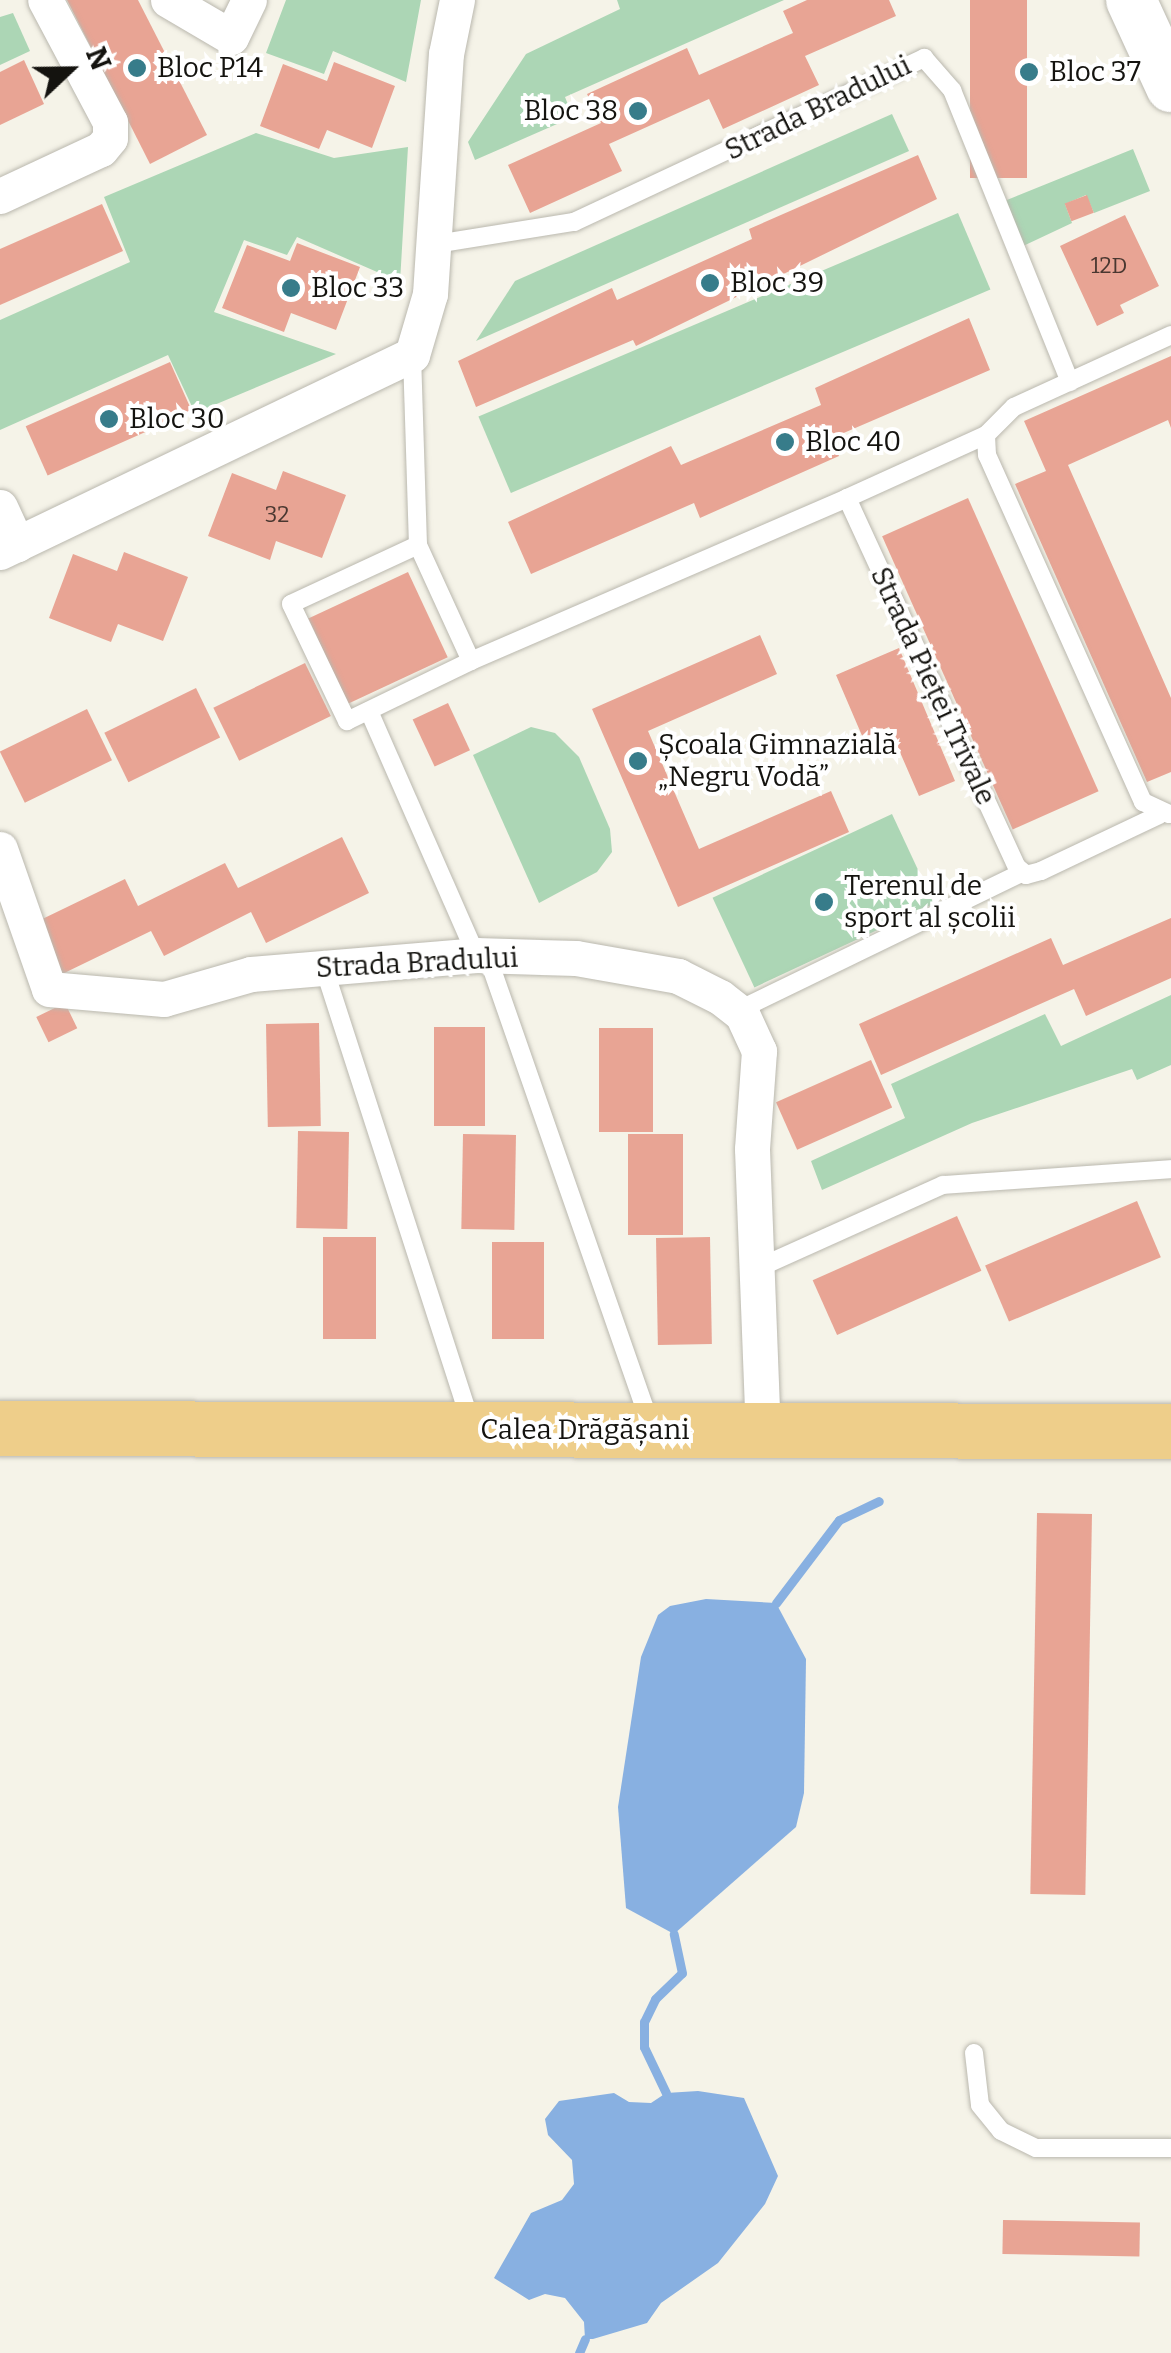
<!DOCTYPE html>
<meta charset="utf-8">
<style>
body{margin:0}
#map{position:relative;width:1171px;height:2353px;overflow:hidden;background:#f5f3e8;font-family:Bitter,serif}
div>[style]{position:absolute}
.green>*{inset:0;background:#acd6b5;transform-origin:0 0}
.water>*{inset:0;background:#88b0e1}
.stream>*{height:9px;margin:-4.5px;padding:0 4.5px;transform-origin:4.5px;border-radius:4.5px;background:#88b0e1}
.building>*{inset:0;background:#e8a494;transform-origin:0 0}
.roads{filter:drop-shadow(0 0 2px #bab8ae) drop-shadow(0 0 2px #bab8ae)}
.lane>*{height:18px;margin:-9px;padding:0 9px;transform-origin:9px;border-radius:9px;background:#fff}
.street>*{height:35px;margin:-17.5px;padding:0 17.5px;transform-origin:17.5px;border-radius:17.5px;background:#fff}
.secondary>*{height:50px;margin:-25px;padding:0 25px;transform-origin:25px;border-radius:25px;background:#fff}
.primary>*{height:55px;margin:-27.5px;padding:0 27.5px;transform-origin:27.5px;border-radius:27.5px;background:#eece8a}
.dots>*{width:28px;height:28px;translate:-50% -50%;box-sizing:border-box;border:5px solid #fff;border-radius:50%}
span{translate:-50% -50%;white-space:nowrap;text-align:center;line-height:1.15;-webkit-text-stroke:8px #fff;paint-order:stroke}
.number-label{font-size:22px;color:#493730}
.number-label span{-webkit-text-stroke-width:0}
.poi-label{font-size:28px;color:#14130f}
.left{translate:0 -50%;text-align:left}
.right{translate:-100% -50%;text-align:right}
.street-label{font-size:28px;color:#14130f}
.north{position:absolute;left:20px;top:20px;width:100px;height:100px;-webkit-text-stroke:8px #fff;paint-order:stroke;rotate:68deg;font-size:28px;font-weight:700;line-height:40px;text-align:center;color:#14130f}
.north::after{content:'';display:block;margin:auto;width:35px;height:45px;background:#14130f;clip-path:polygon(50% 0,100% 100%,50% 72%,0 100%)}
</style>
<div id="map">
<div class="green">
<i style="clip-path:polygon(286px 0,421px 0,406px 82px,333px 51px,324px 74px,266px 53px)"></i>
<i style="clip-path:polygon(617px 0,784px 0,565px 97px,573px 117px,475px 160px,468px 142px,526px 54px,620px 9px)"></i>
<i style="clip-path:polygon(13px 13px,30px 51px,0 65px,0 17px)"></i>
<i style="clip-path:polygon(892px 114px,909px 151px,476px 341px,515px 281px)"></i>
<i style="clip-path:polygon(256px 133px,334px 158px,408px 147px,400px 282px,297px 237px,287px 255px,244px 240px,214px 312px,336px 354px,195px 413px,168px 355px,0 430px,0 320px,130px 262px,104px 197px)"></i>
<i style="clip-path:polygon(1133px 149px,1150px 191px,1094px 213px,1086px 195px,1065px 204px,1072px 223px,1021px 247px,1002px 202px)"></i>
<i style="left:958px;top:213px;width:83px;height:521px;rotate:67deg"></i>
<i style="clip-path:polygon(531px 727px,555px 733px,579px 757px,610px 829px,612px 852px,597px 872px,539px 903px,473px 755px)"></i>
<i style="left:892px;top:814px;width:99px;height:198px;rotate:65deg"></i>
<i style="clip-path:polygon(1171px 995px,1171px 1065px,1137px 1080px,1132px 1069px,972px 1123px,822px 1190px,811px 1161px,905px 1118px,891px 1084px,1045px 1014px,1061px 1046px)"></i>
</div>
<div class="water">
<i style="clip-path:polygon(706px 1599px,776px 1603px,806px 1659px,804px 1793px,796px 1827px,674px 1934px,626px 1908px,618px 1807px,641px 1657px,658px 1615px,670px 1606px)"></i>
<i style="clip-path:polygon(698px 2091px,744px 2098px,778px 2176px,765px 2204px,718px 2263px,661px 2303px,647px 2323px,593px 2339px,585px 2339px,584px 2322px,565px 2298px,545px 2294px,529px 2300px,494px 2278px,531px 2213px,562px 2200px,574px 2184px,572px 2160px,548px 2135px,545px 2119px,559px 2101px,614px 2093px,629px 2102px,651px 2103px,666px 2093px)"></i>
</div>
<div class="stream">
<i style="left:776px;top:1603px;width:104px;rotate:-52.8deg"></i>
<i style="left:839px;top:1520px;width:44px;rotate:-25.4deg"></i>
<i style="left:666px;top:2093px;width:51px;rotate:-115.6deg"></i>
<i style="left:644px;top:2047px;width:25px;rotate:-90deg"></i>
<i style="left:644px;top:2022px;width:25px;rotate:-64deg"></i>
<i style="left:655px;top:1999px;width:37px;rotate:-44deg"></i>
<i style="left:682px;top:1973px;width:40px;rotate:-102deg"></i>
<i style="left:579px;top:2353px;width:15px;rotate:-67deg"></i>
</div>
<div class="building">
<i style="clip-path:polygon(67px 0,138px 0,207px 135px,150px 164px)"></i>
<i style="clip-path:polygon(807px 0,889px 0,896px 16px,805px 56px,819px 85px,723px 129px,709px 99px,609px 144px,622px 171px,530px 213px,508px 165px,601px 123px,587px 94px,687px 48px,699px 75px,793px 33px,783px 11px)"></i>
<i style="left:970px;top:0;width:57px;height:178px"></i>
<i style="clip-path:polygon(24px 60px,44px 104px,0 125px,0 72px)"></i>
<i style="clip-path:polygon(334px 62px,395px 86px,372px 148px,327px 130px,319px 149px,260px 126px,283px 64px,327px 81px)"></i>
<i style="clip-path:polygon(918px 155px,937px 199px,636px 346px,633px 340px,476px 407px,458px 361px,612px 288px,617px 300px,752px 239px,749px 229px)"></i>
<i style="left:1087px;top:195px;width:19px;height:24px;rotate:69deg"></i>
<i style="clip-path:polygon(102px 204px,123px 251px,0 305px,0 249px)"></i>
<i style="clip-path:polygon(1125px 215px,1159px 286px,1120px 305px,1124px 313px,1097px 326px,1060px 246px)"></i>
<i style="clip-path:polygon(297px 243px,360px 267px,336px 330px,291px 313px,284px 332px,222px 308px,247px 245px,290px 261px)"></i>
<i style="clip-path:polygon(969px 318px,990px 370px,832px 438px,839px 456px,700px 518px,694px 503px,531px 574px,508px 522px,671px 446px,681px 465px,821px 405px,815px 388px)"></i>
<i style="clip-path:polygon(1171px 356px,1171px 428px,1168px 420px,1068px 465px,1171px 698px,1171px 772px,1147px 782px,1015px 484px,1046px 471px,1024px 421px)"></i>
<i style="left:170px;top:362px;width:54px;height:158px;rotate:66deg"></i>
<i style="clip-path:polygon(283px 471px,346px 495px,322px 558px,276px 541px,270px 560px,208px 536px,232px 473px,276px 490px)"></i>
<i style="left:968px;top:498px;width:321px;height:94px;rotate:66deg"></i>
<i style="clip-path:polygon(124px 552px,188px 577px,163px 641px,118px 624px,111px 642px,49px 618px,73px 554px,117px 571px)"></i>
<i style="left:408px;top:572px;width:94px;height:110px;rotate:65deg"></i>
<i style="clip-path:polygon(760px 635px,777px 674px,648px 731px,699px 849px,831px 791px,849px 832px,678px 907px,592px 709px)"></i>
<i style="clip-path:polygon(899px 648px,955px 781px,919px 796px,889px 727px,863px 738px,836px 675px)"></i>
<i style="left:305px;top:663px;width:59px;height:102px;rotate:64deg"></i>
<i style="left:196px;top:688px;width:55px;height:102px;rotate:64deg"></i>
<i style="left:448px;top:703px;width:52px;height:39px;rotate:65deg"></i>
<i style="left:87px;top:709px;width:57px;height:97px;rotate:64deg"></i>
<i style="clip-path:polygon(342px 837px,369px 893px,266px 943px,251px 912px,164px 956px,151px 931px,56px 977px,32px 924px,125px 879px,138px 906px,225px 863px,238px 888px)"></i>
<i style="clip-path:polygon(1171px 918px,1171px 978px,1086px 1016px,1074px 989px,881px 1075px,859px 1024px,1051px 938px,1063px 965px)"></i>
<i style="left:65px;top:1003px;width:28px;height:32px;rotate:64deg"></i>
<i style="left:319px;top:1023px;width:103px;height:53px;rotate:89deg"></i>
<i style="left:434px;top:1027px;width:51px;height:99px"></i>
<i style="left:599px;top:1028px;width:54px;height:104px"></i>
<i style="left:871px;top:1060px;width:52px;height:104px;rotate:66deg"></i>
<i style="left:298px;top:1131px;width:51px;height:97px;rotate:1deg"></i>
<i style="left:463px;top:1134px;width:53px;height:95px;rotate:1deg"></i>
<i style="left:628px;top:1134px;width:55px;height:101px"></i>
<i style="left:1137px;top:1201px;width:61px;height:165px;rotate:67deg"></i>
<i style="left:957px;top:1216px;width:60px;height:158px;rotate:66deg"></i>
<i style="left:323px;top:1237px;width:53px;height:102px"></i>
<i style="left:710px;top:1237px;width:107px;height:54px;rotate:89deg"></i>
<i style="left:492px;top:1242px;width:52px;height:97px"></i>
<i style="left:1037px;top:1513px;width:55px;height:381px;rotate:1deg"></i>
<i style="left:1003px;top:2220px;width:137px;height:34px;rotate:1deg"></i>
</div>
<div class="roads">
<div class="lane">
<i style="left:430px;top:245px;width:146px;rotate:-9.1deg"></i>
<i style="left:574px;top:222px;width:387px;rotate:-25.1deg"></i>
<i style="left:924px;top:58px;width:43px;rotate:48.8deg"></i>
<i style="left:952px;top:90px;width:315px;rotate:68deg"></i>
<i style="left:412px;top:355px;width:190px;rotate:88.2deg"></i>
<i style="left:986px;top:435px;width:153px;rotate:155.6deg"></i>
<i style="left:847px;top:498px;width:406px;rotate:65.3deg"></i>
<i style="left:1017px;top:867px;width:12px;rotate:42deg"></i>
<i style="left:1026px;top:875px;width:16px;rotate:-15deg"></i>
<i style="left:1041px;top:871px;width:131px;rotate:-25.4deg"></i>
<i style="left:471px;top:661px;width:128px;rotate:-114.6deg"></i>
<i style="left:418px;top:545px;width:140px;rotate:155.1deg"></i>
<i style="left:291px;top:604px;width:130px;rotate:64.4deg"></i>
<i style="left:347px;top:721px;width:138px;rotate:-25.8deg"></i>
<i style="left:471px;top:661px;width:410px;rotate:-23.4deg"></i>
<i style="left:369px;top:711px;width:266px;rotate:66.3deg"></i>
<i style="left:1169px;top:814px;width:29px;rotate:-155deg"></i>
<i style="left:1143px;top:802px;width:380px;rotate:-114.2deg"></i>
<i style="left:987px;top:455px;width:20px;rotate:-93deg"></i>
<i style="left:986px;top:435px;width:40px;rotate:-45deg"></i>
<i style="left:1014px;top:407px;width:173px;rotate:-24.6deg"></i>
<i style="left:487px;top:955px;width:495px;rotate:70.8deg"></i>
<i style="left:324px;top:968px;width:480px;rotate:72.1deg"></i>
<i style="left:737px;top:1011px;width:318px;rotate:-25.9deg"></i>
<i style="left:758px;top:1268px;width:203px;rotate:-24.2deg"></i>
<i style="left:943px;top:1185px;width:229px;rotate:-4deg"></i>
<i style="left:974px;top:2053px;width:52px;rotate:83.4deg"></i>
<i style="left:980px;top:2105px;width:33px;rotate:51deg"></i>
<i style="left:1001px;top:2131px;width:39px;rotate:26deg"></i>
<i style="left:1036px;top:2148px;width:135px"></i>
</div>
<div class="street">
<i style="left:168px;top:0;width:73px;rotate:30.4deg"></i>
<i style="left:231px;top:37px;width:41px;rotate:-64.1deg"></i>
<i style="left:0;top:196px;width:111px;rotate:-25deg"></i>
<i style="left:101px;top:149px;width:14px;rotate:-51deg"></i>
<i style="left:110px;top:138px;width:16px;rotate:-90deg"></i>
<i style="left:110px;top:122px;width:138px;rotate:-118deg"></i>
<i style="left:0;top:507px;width:41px;rotate:65.3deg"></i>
<i style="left:0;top:552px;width:457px;rotate:-25.6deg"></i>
<i style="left:412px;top:355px;width:64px;rotate:-73.6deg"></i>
<i style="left:430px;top:294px;width:241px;rotate:-86.2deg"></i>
<i style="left:446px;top:54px;width:55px;rotate:-78.5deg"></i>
<i style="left:0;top:849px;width:148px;rotate:70.7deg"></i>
<i style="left:49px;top:989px;width:115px;rotate:5deg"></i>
<i style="left:164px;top:999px;width:91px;rotate:-16deg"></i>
<i style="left:251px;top:974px;width:226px;rotate:-4.8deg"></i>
<i style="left:476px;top:955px;width:100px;rotate:1.7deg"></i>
<i style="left:576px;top:958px;width:104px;rotate:10deg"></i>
<i style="left:678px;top:976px;width:47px;rotate:26.6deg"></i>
<i style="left:720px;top:997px;width:28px;rotate:38deg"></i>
<i style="left:742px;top:1014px;width:41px;rotate:65.3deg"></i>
<i style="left:759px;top:1051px;width:98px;rotate:94.1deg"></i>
<i style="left:752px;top:1149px;width:282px;rotate:87.8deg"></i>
</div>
<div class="secondary">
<i style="left:1131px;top:0;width:96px;rotate:65.3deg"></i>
</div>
<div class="primary">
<i style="left:0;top:1428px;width:1171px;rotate:0.15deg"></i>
</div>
</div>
<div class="dots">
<i style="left:137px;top:68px;background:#377c8a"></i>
<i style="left:1029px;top:72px;background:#377c8a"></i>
<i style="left:638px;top:111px;background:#377c8a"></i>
<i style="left:710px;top:283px;background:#377c8a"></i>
<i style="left:291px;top:288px;background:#377c8a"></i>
<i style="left:109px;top:419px;background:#377c8a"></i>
<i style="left:785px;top:442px;background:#377c8a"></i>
<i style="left:638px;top:761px;background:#377c8a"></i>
<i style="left:824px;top:902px;background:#377c8a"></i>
</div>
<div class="number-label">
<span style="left:1109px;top:266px">12D</span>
<span style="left:277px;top:515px">32</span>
</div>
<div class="poi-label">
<span class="left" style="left:157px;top:68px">Bloc P14</span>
<span class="left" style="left:1049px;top:72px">Bloc 37</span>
<span class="right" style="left:618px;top:111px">Bloc 38</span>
<span class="left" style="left:730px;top:283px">Bloc 39</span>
<span class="left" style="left:311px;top:288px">Bloc 33</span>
<span class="left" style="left:129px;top:419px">Bloc 30</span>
<span class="left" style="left:805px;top:442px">Bloc 40</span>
<span class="left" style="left:658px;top:761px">Școala Gimnazială<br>„Negru Vodă”</span>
<span class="left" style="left:844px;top:902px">Terenul de<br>sport al școlii</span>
</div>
<div class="street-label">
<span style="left:818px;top:108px;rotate:-26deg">Strada Bradului</span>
<span style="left:933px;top:686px;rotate:65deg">Strada Pieței Trivale</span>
<span style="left:417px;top:963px;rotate:-3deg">Strada Bradului</span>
<span style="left:585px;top:1430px">Calea Drăgășani</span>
</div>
<div class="north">N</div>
</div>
